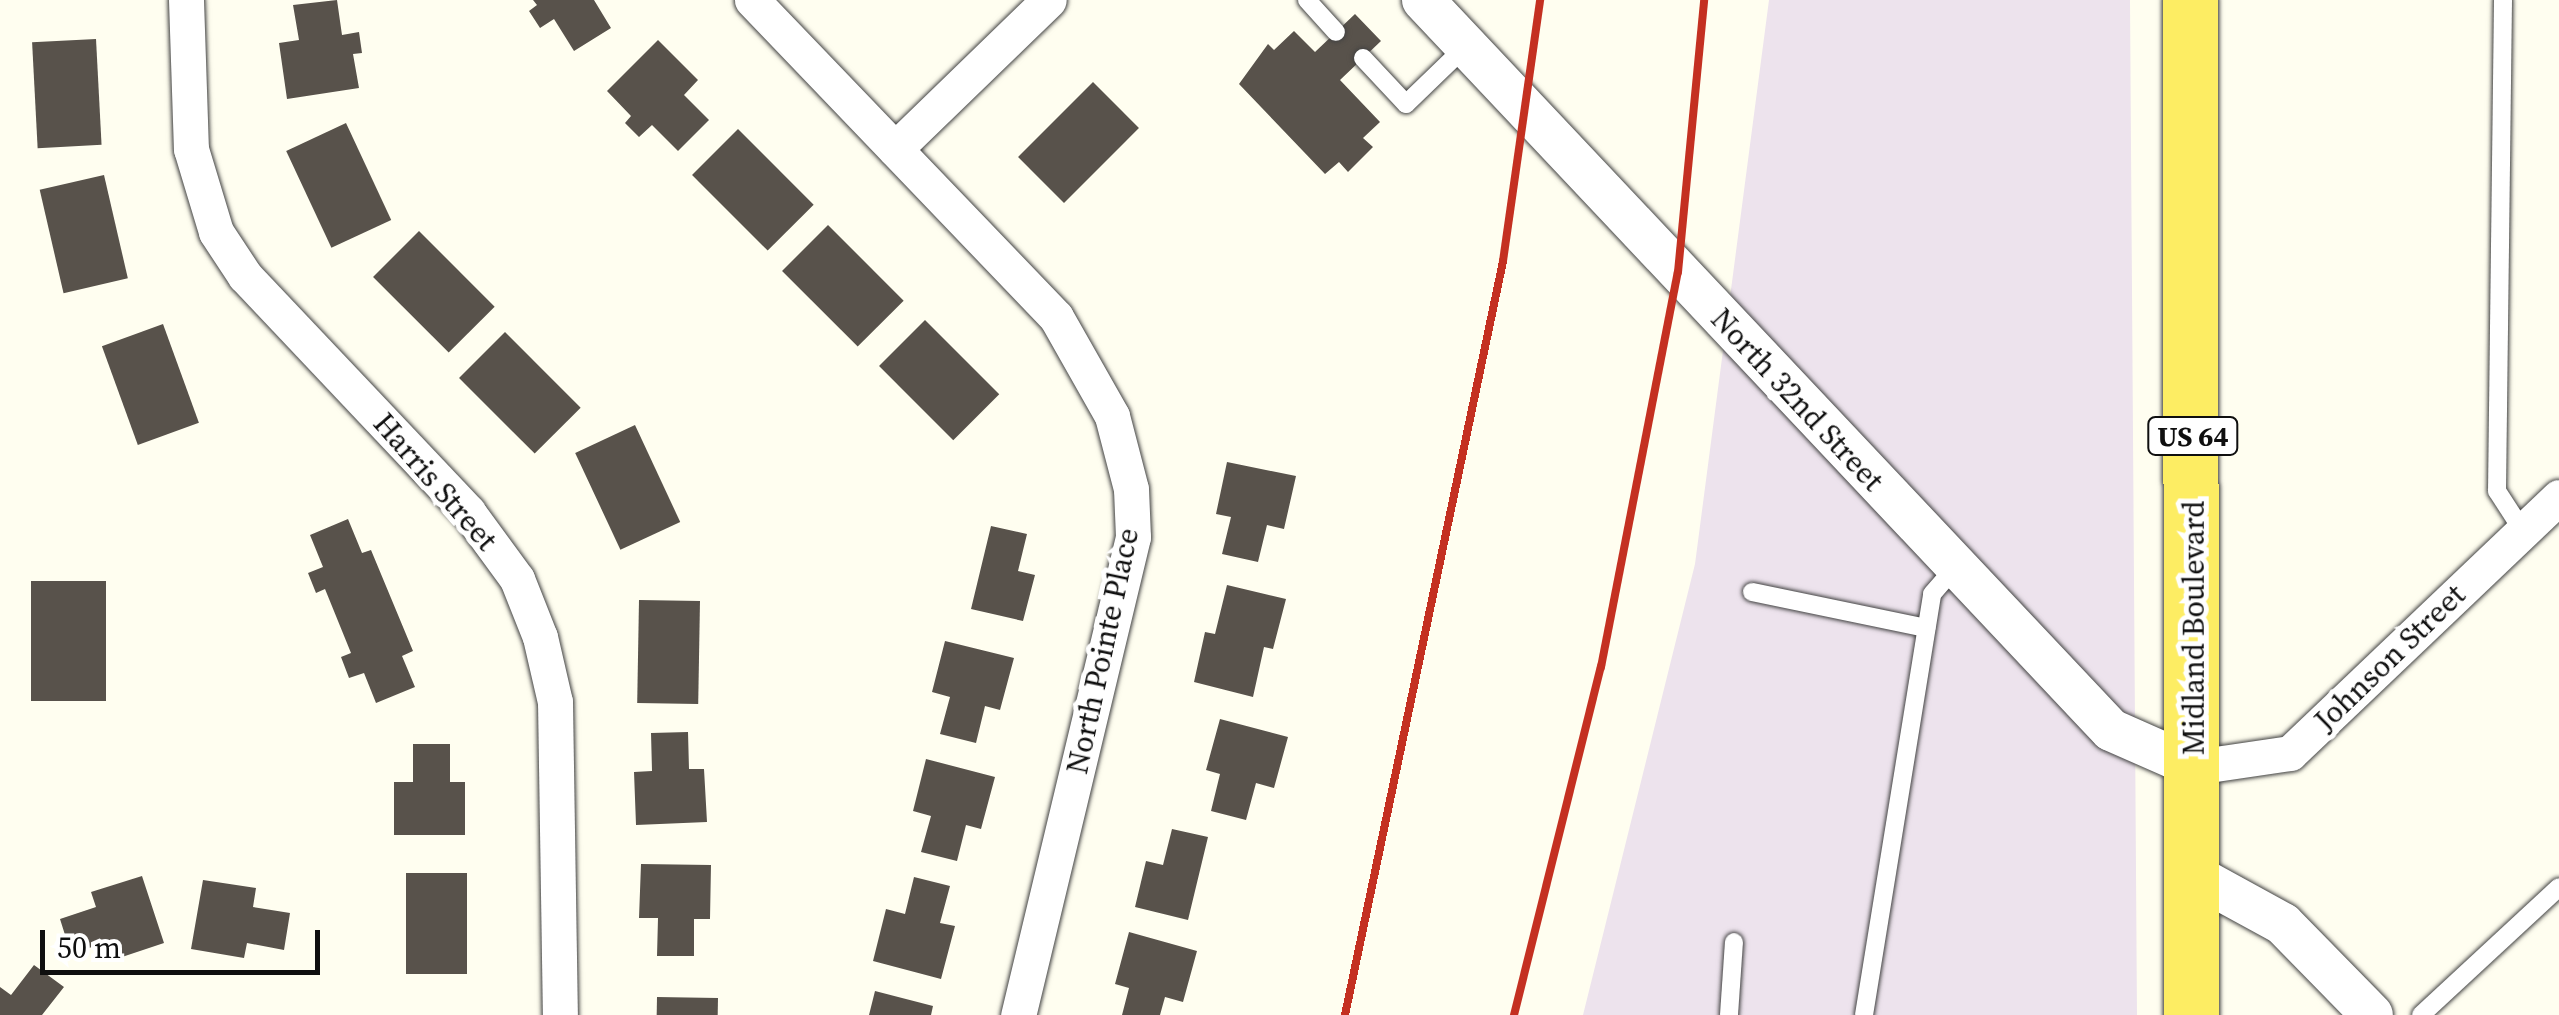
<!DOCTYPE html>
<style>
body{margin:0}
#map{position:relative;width:2559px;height:1015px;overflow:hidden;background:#fffef0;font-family:"Source Serif 4",serif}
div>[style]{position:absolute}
.industrial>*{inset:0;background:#ede3ed}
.building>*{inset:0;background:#58524b;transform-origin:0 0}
.roads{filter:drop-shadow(0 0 2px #424242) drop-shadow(0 0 2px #424242)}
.service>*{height:18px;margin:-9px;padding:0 9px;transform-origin:9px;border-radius:9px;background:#fff}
.minor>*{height:35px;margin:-17.5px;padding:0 17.5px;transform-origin:17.5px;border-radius:17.5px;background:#fff}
.tertiary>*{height:42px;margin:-21px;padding:0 21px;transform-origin:21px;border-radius:21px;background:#fff}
.primary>*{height:55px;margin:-27.5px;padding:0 27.5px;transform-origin:27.5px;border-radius:27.5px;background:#fded63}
.rail>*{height:8px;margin:-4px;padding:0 4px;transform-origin:4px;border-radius:4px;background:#c43021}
span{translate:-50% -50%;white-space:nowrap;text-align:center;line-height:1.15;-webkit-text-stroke:10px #fff;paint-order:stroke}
.shield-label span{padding:2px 8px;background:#fff;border:2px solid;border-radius:8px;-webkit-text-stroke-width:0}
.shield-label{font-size:28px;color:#0f0f0f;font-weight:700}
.street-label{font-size:30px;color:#0f0f0f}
.scale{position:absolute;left:40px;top:930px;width:280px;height:45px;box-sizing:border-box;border:5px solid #0f0f0f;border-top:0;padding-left:12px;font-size:30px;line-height:35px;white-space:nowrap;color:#0f0f0f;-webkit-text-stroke:8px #fff;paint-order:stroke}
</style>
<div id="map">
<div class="industrial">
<i style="clip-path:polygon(1769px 0,2130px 0,2137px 1015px,1583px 1015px,1695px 564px)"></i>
</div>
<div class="building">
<i style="clip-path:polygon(337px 0,342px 35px,359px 32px,362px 53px,353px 54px,359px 88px,287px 99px,279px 43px,299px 40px,293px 5px)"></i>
<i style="clip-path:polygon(533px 0,594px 0,611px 28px,574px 51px,554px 19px,540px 28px,529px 11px,537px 5px)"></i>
<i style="clip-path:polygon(1355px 14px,1381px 41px,1340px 80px,1380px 122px,1363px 138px,1373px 147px,1348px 172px,1339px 162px,1325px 174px,1239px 84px,1268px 44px,1274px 50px,1294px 31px,1315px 52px)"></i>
<i style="left:96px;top:39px;width:106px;height:64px;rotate:87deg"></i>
<i style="clip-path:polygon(658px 40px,698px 80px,684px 95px,709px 120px,678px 151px,652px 125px,639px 137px,625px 123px,631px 116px,607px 91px)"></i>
<i style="left:1093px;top:82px;width:65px;height:106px;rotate:45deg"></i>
<i style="left:346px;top:123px;width:107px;height:66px;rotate:65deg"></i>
<i style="left:738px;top:129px;width:107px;height:65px;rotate:45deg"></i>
<i style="left:104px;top:175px;width:106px;height:66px;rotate:77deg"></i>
<i style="left:828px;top:225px;width:107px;height:65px;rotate:45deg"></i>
<i style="left:419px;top:231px;width:107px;height:65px;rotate:45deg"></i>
<i style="left:925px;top:320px;width:105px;height:65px;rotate:45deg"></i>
<i style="left:163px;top:324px;width:105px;height:65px;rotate:70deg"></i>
<i style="left:505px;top:332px;width:107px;height:65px;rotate:45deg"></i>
<i style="left:635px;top:425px;width:107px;height:66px;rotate:65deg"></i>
<i style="clip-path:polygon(1227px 462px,1296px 476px,1284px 529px,1267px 525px,1258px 562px,1222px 554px,1231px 517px,1216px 514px)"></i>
<i style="clip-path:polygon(348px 519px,362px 553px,371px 550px,413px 651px,402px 656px,415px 687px,376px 703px,364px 673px,349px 678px,341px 657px,351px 653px,325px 589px,316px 593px,308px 573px,323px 567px,310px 535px)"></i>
<i style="clip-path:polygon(991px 526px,1027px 534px,1018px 571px,1035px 575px,1023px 621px,971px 609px)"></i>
<i style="left:31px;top:581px;width:75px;height:120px"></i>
<i style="clip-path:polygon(1227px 585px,1286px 599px,1273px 649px,1264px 647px,1253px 697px,1194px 682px,1205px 632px,1215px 634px)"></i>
<i style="left:639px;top:600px;width:61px;height:103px;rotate:1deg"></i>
<i style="clip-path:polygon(945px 641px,1014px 658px,1000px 710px,985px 706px,976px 743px,940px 734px,950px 697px,932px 692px)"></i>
<i style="clip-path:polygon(1220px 719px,1288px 737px,1274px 788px,1256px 783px,1246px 820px,1211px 811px,1220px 774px,1206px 770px)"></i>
<i style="clip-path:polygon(688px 732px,689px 769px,704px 769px,707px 822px,636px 825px,634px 772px,652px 771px,651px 733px)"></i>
<i style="clip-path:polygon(413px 744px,450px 744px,450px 782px,465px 782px,465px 835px,394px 835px,394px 782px,413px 782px)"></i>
<i style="clip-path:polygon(926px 759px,995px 777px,981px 829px,966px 825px,957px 861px,921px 852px,931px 816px,913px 811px)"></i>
<i style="clip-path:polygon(1172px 829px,1208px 837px,1188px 920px,1135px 907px,1146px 861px,1163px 865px)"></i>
<i style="clip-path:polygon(641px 864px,711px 865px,710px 919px,694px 919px,694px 956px,657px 956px,658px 918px,639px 918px)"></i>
<i style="left:406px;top:873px;width:61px;height:101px"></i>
<i style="clip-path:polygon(142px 876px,164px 943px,113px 960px,107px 942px,71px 954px,60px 919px,96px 907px,91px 892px)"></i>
<i style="clip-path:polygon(914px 877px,950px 886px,940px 923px,955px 926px,941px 979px,873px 961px,886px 909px,905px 914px)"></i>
<i style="clip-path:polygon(203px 880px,256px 888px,253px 907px,290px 913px,284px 950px,247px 943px,244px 958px,191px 949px)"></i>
<i style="clip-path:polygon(1129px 932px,1197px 951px,1183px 1002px,1165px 997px,1160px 1015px,1122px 1015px,1129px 988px,1115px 984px)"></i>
<i style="clip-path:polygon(34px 965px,64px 987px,42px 1015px,0 1015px,0 987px,11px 995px)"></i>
<i style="clip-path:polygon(875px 991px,933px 1006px,931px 1015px,869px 1015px)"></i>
<i style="left:657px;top:997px;width:61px;height:18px;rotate:1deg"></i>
</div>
<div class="roads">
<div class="service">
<i style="left:1307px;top:0;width:43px;rotate:47.8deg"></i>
<i style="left:2503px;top:0;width:491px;rotate:90.7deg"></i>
<i style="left:2497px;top:491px;width:48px;rotate:57deg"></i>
<i style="left:1363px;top:58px;width:63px;rotate:46.9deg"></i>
<i style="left:1406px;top:104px;width:82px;rotate:-44deg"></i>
<i style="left:1752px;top:592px;width:178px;rotate:11.7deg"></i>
<i style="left:1729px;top:1015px;width:73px;rotate:-86.1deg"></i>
<i style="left:1864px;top:1015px;width:426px;rotate:-80.8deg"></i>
<i style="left:1932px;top:594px;width:35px;rotate:-49deg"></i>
<i style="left:2421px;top:1015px;width:188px;rotate:-42.8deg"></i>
</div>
<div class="minor">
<i style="left:186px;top:0;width:149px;rotate:88.1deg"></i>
<i style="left:191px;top:149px;width:87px;rotate:73.2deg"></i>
<i style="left:216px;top:232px;width:53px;rotate:56.6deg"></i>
<i style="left:245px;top:276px;width:325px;rotate:46.6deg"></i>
<i style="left:468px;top:512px;width:83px;rotate:53.8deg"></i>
<i style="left:517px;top:579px;width:62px;rotate:68.4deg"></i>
<i style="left:540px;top:637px;width:67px;rotate:77deg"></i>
<i style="left:555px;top:702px;width:313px;rotate:89.1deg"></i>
<i style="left:752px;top:0;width:439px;rotate:46.2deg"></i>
<i style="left:1056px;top:317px;width:114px;rotate:60.5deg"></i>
<i style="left:1112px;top:416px;width:75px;rotate:75.4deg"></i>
<i style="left:1131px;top:489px;width:48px;rotate:87.6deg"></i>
<i style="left:1133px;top:537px;width:492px;rotate:103.5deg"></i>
<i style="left:895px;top:149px;width:214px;rotate:-44.1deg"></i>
<i style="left:2195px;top:767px;width:96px;rotate:-8.4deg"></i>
<i style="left:2290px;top:753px;width:371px;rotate:-43.6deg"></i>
</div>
<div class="tertiary">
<i style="left:1423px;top:0;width:1003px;rotate:46.7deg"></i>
<i style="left:2111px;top:730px;width:92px;rotate:23.8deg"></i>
<i style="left:2190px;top:873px;width:106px;rotate:28.7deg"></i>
<i style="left:2283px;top:924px;width:127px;rotate:45.6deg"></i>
</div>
<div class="primary">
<i style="left:2190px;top:0;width:1015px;rotate:89.94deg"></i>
</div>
</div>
<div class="rail">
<i style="left:1345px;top:1015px;width:770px;rotate:-78.16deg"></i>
<i style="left:1503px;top:261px;width:264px;rotate:-81.9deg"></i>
<i style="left:1514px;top:1015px;width:359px;rotate:-76deg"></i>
<i style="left:1601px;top:667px;width:402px;rotate:-79deg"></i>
<i style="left:1678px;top:272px;width:273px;rotate:-84.5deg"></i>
</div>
<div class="shield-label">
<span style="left:2193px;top:436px">US 64</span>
</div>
<div class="street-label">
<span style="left:1797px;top:400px;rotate:47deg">North 32nd Street</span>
<span style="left:435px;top:482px;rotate:49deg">Harris Street</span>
<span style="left:2194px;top:628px;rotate:-90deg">Midland Boulevard</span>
<span style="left:1103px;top:651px;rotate:-78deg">North Pointe Place</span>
<span style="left:2390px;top:658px;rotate:-44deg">Johnson Street</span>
</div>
<div class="scale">50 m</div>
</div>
